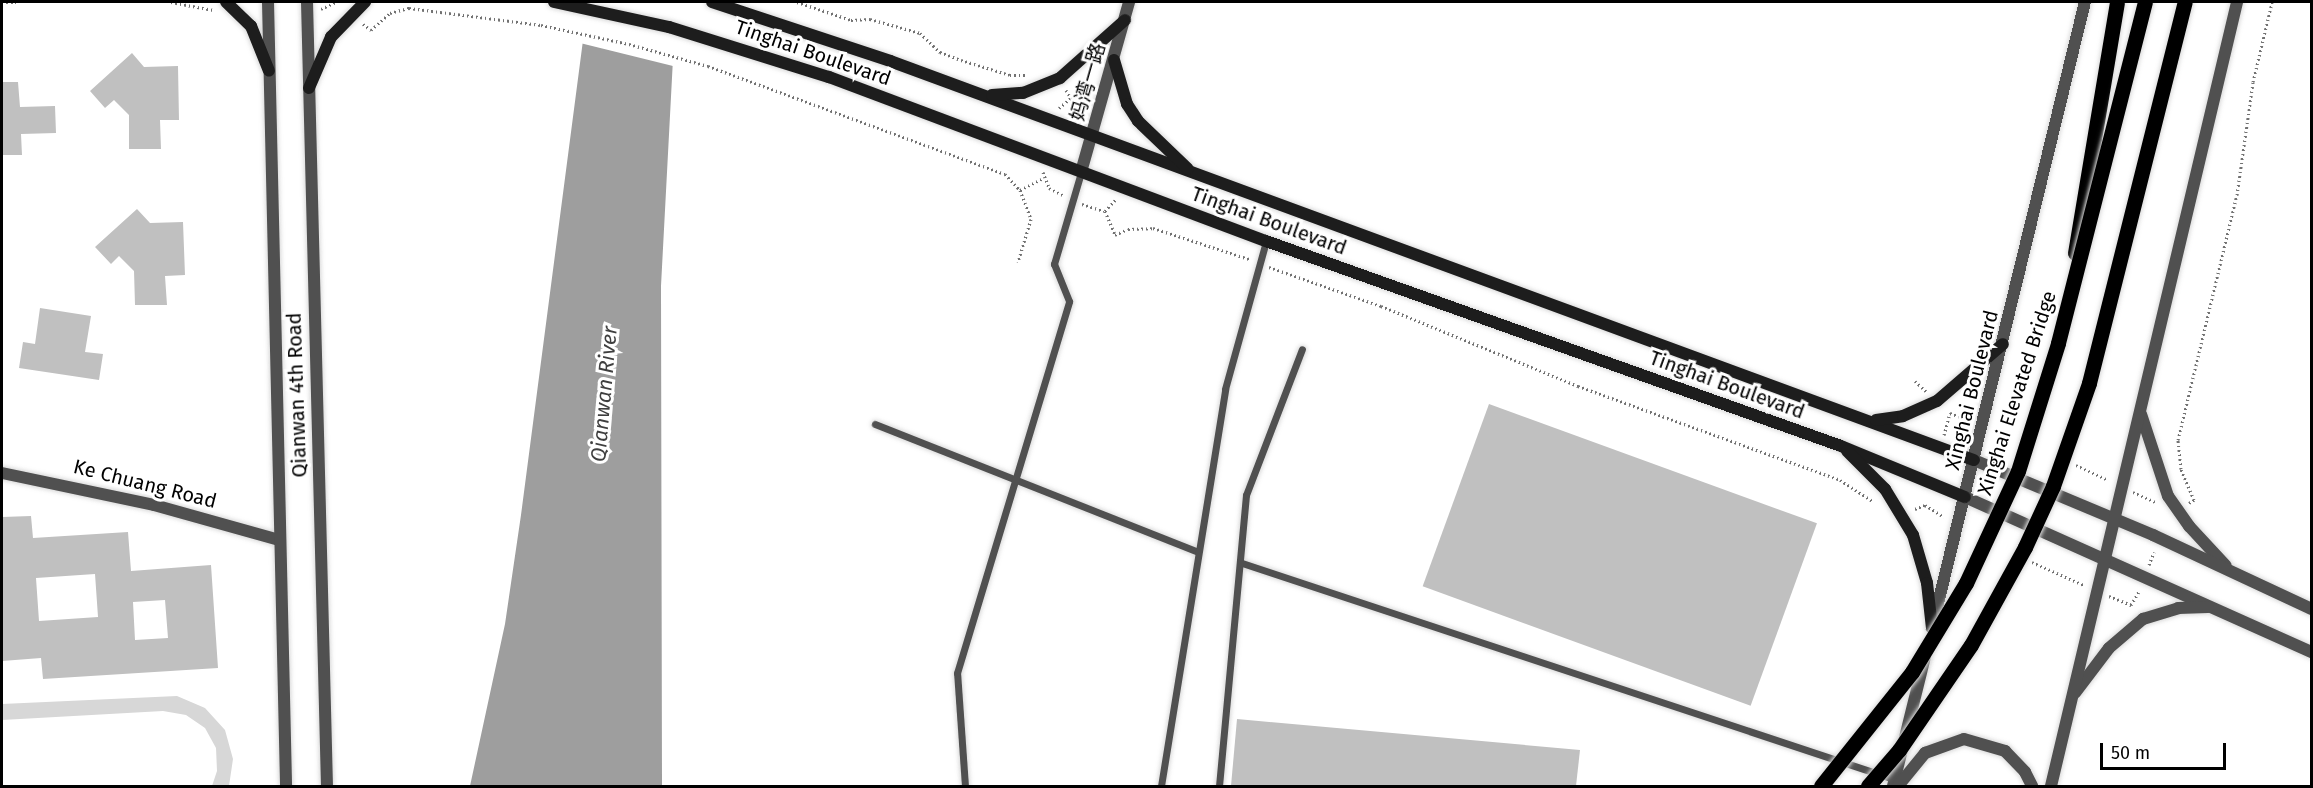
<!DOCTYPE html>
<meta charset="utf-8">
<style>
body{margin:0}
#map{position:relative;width:2313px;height:788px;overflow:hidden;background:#fff;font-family:"Fira Sans","Noto Sans SC",sans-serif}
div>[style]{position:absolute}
.green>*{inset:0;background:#d7d7d7}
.water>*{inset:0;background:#9e9e9e}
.pier>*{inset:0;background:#fff}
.building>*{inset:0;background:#c0c0c0;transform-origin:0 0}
.path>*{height:3px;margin-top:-1.5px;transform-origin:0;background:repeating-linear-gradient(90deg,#727272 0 1.5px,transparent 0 4.5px)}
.roads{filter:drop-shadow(0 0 2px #dbdbdb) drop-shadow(0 0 2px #dbdbdb)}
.service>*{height:7px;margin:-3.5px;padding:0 3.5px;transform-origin:3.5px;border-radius:3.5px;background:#505050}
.minor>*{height:12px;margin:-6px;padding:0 6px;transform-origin:6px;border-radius:6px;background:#505050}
.tertiary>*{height:12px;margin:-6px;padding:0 6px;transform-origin:6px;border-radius:6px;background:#505050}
.secondary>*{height:12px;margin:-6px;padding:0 6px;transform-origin:6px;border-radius:6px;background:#1d1d1d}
.primary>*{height:15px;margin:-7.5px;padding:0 7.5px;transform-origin:7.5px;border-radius:7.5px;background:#000}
.path-bridge>*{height:3px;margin-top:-1.5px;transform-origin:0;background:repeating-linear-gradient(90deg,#727272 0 1.5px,transparent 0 4.5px)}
.bridges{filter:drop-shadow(0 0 2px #dbdbdb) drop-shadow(0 0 2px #dbdbdb)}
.primary-bridge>*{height:15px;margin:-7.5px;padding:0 7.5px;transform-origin:7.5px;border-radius:7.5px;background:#000}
span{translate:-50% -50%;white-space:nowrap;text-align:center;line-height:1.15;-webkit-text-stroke:6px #fff;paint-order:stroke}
.street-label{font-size:20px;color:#000}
.water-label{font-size:21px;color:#3f3f3f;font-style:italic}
.frame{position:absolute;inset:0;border:3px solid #000;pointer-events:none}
.scale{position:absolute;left:2100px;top:743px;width:126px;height:27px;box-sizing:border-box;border:3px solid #000;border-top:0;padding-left:8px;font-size:18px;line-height:21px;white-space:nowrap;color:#000;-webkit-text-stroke:4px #fff;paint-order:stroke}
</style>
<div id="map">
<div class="green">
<i style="clip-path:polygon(177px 696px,205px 708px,225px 730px,233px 759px,229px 786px,212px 786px,217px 771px,216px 748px,205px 728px,186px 715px,163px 711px,2px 720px,2px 704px)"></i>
</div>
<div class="water">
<i style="clip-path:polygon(588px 2px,676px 2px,661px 286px,662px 786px,470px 786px,505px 624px,521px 515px)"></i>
</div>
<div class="pier">
<i style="clip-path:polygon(585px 2px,679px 2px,677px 67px,580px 43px)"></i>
</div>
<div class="building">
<i style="clip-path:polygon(132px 53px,144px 67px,178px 66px,179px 120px,160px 120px,161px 149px,129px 149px,129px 115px,114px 100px,105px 108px,90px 91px)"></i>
<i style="clip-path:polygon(2px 82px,18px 82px,20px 107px,55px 106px,56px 133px,21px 134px,22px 155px,2px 155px)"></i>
<i style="clip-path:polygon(137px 209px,150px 223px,183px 222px,185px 275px,165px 276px,167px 305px,135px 305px,134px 271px,119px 256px,111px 264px,95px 247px)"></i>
<i style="clip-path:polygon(40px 308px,91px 316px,85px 352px,103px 354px,99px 380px,19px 368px,23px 342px,35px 344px)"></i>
<i style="left:1489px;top:404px;width:349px;height:194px;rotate:20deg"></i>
<i style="clip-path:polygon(evenodd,31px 516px,33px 538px,128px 532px,131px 571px,211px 565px,218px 668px,43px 679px,41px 658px,2px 661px,2px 517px,31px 516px,95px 574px,98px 617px,39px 621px,36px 578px,95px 574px,31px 516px,165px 600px,168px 638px,135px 640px,133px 602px,165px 600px)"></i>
<i style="clip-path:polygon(1237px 719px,1580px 750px,1576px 786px,1231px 786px)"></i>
</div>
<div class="path">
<i style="left:2px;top:2px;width:14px"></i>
<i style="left:171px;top:2px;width:43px;rotate:10.8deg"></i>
<i style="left:797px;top:2px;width:57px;rotate:18.4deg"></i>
<i style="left:851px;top:20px;width:19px;rotate:-3deg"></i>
<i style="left:870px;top:19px;width:52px;rotate:15.6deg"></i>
<i style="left:920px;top:33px;width:28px;rotate:44deg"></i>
<i style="left:940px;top:52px;width:22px;rotate:21deg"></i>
<i style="left:961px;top:60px;width:51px;rotate:17deg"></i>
<i style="left:1010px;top:75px;width:15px"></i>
<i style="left:321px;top:9px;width:17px;rotate:-25deg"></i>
<i style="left:363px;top:24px;width:10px;rotate:37deg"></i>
<i style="left:371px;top:30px;width:25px;rotate:-42deg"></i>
<i style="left:390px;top:13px;width:20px;rotate:-15deg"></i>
<i style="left:409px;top:8px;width:133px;rotate:7.3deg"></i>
<i style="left:708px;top:66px;width:316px;rotate:20deg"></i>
<i style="left:1005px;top:174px;width:22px;rotate:47deg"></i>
<i style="left:1020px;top:190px;width:31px;rotate:69deg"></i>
<i style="left:1031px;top:219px;width:45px;rotate:106.8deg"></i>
<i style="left:1066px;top:90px;width:9px;rotate:58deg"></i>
<i style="left:1071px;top:98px;width:17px;rotate:21deg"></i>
<i style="left:1059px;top:108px;width:16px;rotate:-40deg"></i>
<i style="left:1043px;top:172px;width:17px;rotate:69deg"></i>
<i style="left:1049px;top:188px;width:16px;rotate:27deg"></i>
<i style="left:1020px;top:190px;width:27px;rotate:-27deg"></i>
<i style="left:1082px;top:204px;width:23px;rotate:18deg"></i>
<i style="left:1105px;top:211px;width:26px;rotate:67deg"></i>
<i style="left:1115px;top:235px;width:14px;rotate:-25deg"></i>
<i style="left:1128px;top:229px;width:25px;rotate:-2deg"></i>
<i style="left:1153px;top:228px;width:101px;rotate:17.9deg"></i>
<i style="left:1105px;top:211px;width:16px;rotate:-47deg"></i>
<i style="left:1269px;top:267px;width:119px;rotate:19.2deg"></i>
<i style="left:1381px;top:306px;width:213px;rotate:22.1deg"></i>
<i style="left:1578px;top:386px;width:278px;rotate:19.7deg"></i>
<i style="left:1840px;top:480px;width:40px;rotate:32.9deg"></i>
<i style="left:1915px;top:381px;width:16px;rotate:43deg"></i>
<i style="left:1993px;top:430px;width:20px;rotate:20deg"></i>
<i style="left:1944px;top:435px;width:23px;rotate:-75deg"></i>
<i style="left:1950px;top:413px;width:19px;rotate:21deg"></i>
<i style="left:2076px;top:465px;width:35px;rotate:25deg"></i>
<i style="left:2133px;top:492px;width:24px;rotate:24deg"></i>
<i style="left:2189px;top:503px;width:6px;rotate:-31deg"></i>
<i style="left:2194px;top:500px;width:34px;rotate:-113deg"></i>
<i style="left:2181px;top:469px;width:29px;rotate:-96deg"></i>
<i style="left:2178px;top:440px;width:252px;rotate:-76.5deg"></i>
<i style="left:2237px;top:195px;width:114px;rotate:-81.9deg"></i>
<i style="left:2253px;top:82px;width:82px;rotate:-76.6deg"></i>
<i style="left:1925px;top:505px;width:22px;rotate:32deg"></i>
<i style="left:1915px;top:509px;width:11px;rotate:-22deg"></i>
<i style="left:2032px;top:562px;width:57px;rotate:23.9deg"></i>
<i style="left:2149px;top:565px;width:14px;rotate:-69deg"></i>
<i style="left:2109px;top:596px;width:24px;rotate:22deg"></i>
<i style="left:2131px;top:605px;width:16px;rotate:-60deg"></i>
</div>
<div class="roads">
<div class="service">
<i style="left:875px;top:424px;width:347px;rotate:21.6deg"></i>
<i style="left:1242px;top:563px;width:687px;rotate:18.33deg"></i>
<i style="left:965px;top:786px;width:113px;rotate:-94deg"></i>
<i style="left:957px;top:673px;width:388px;rotate:-73.2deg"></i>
<i style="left:1069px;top:301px;width:40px;rotate:-112deg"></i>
<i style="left:1054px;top:264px;width:96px;rotate:-73.6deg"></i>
<i style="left:1161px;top:786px;width:402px;rotate:-80.8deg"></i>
<i style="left:1225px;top:389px;width:154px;rotate:-74.5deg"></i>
<i style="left:1219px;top:786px;width:292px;rotate:-84.7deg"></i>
<i style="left:1246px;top:495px;width:156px;rotate:-69deg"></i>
</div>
<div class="minor">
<i style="left:2px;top:473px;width:155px;rotate:11.9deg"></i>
<i style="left:154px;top:505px;width:130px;rotate:15.6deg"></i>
</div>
<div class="tertiary">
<i style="left:268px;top:2px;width:784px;rotate:88.68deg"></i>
<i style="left:307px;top:2px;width:784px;rotate:88.54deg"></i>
<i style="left:1081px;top:172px;width:177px;rotate:-74.2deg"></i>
<i style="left:2141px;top:414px;width:86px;rotate:71.8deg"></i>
<i style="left:2168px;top:496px;width:37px;rotate:55deg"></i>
<i style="left:2189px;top:526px;width:54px;rotate:47.2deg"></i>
<i style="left:1974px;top:460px;width:194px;rotate:22.7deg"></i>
<i style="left:2153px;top:535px;width:175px;rotate:25deg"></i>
<i style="left:1965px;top:497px;width:380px;rotate:24.1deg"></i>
<i style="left:1932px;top:628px;width:644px;rotate:-76.27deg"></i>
<i style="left:2075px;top:693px;width:56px;rotate:-52.9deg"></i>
<i style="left:2109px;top:648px;width:45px;rotate:-40.5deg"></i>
<i style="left:2143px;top:619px;width:37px;rotate:-17deg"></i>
<i style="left:2178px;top:608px;width:30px;rotate:-2deg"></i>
<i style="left:1893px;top:786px;width:133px;rotate:-76.1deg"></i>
<i style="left:1898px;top:786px;width:43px;rotate:-50.7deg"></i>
<i style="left:1925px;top:753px;width:41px;rotate:-19.7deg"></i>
<i style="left:1964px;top:739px;width:43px;rotate:16.3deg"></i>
<i style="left:2005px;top:751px;width:29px;rotate:46deg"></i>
<i style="left:2025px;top:772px;width:16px;rotate:63deg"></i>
<i style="left:2051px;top:786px;width:806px;rotate:-76.65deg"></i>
</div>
<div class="secondary">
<i style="left:226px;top:2px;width:35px;rotate:44deg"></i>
<i style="left:251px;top:26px;width:48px;rotate:68.2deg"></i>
<i style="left:554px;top:2px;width:118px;rotate:12.3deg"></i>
<i style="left:669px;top:27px;width:168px;rotate:17.4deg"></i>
<i style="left:829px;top:77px;width:467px;rotate:20.6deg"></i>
<i style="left:1266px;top:241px;width:610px;rotate:19.62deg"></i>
<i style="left:1841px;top:446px;width:134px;rotate:22.4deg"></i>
<i style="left:712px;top:2px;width:188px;rotate:18.3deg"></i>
<i style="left:890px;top:61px;width:1155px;rotate:20.21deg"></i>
<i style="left:1114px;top:60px;width:46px;rotate:73.5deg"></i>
<i style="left:1127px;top:104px;width:20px;rotate:57deg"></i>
<i style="left:1138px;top:121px;width:69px;rotate:43.8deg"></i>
<i style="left:309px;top:88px;width:56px;rotate:-66.7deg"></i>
<i style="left:331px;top:37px;width:49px;rotate:-45.8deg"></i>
<i style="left:992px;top:95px;width:31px;rotate:-4deg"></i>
<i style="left:1023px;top:93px;width:40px;rotate:-22deg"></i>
<i style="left:1060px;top:78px;width:87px;rotate:-41.7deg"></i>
<i style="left:1876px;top:420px;width:27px;rotate:-8deg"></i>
<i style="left:1903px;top:416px;width:37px;rotate:-24deg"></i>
<i style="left:1937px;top:401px;width:87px;rotate:-40.8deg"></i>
<i style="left:1847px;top:451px;width:54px;rotate:45deg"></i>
<i style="left:1885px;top:489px;width:54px;rotate:58.7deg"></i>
<i style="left:1913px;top:535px;width:50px;rotate:73.7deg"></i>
<i style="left:1927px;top:583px;width:45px;rotate:83.7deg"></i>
</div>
<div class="primary">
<i style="left:2075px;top:253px;width:254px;rotate:-80.5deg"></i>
</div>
</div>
<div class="path-bridge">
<i style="left:541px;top:25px;width:90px;rotate:12.2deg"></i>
<i style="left:629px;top:44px;width:82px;rotate:15.6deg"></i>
</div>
<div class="bridges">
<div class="primary-bridge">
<i style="left:1821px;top:786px;width:146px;rotate:-51.4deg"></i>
<i style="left:1912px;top:672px;width:104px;rotate:-58.8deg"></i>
<i style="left:1966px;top:583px;width:123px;rotate:-65.1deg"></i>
<i style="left:2018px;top:471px;width:134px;rotate:-72.6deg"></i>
<i style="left:2058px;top:343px;width:352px;rotate:-75.7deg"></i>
<i style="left:1868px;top:786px;width:48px;rotate:-49.3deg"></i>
<i style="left:1899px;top:750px;width:127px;rotate:-55.6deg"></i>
<i style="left:1971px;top:645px;width:112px;rotate:-61.1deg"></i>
<i style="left:2025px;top:547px;width:67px;rotate:-65.3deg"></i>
<i style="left:2053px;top:486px;width:109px;rotate:-70.7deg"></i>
<i style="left:2089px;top:383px;width:393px;rotate:-75.9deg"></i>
</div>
</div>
<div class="street-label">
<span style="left:813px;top:53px;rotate:19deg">Tinghai Boulevard</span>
<span style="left:1088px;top:82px;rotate:-74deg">妈湾一路</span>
<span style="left:1269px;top:221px;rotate:20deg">Tinghai Boulevard</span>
<span style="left:1727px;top:385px;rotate:20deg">Tinghai Boulevard</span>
<span style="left:1972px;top:390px;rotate:-76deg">Xinghai Boulevard</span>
<span style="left:2017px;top:393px;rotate:-72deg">Xinghai Elevated Bridge</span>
<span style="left:297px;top:395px;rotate:-92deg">Qianwan 4th Road</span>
<span style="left:145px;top:484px;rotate:14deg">Ke Chuang Road</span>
</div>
<div class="water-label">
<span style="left:604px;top:394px;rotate:-85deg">Qianwan River</span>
</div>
<div class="frame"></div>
<div class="scale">50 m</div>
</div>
